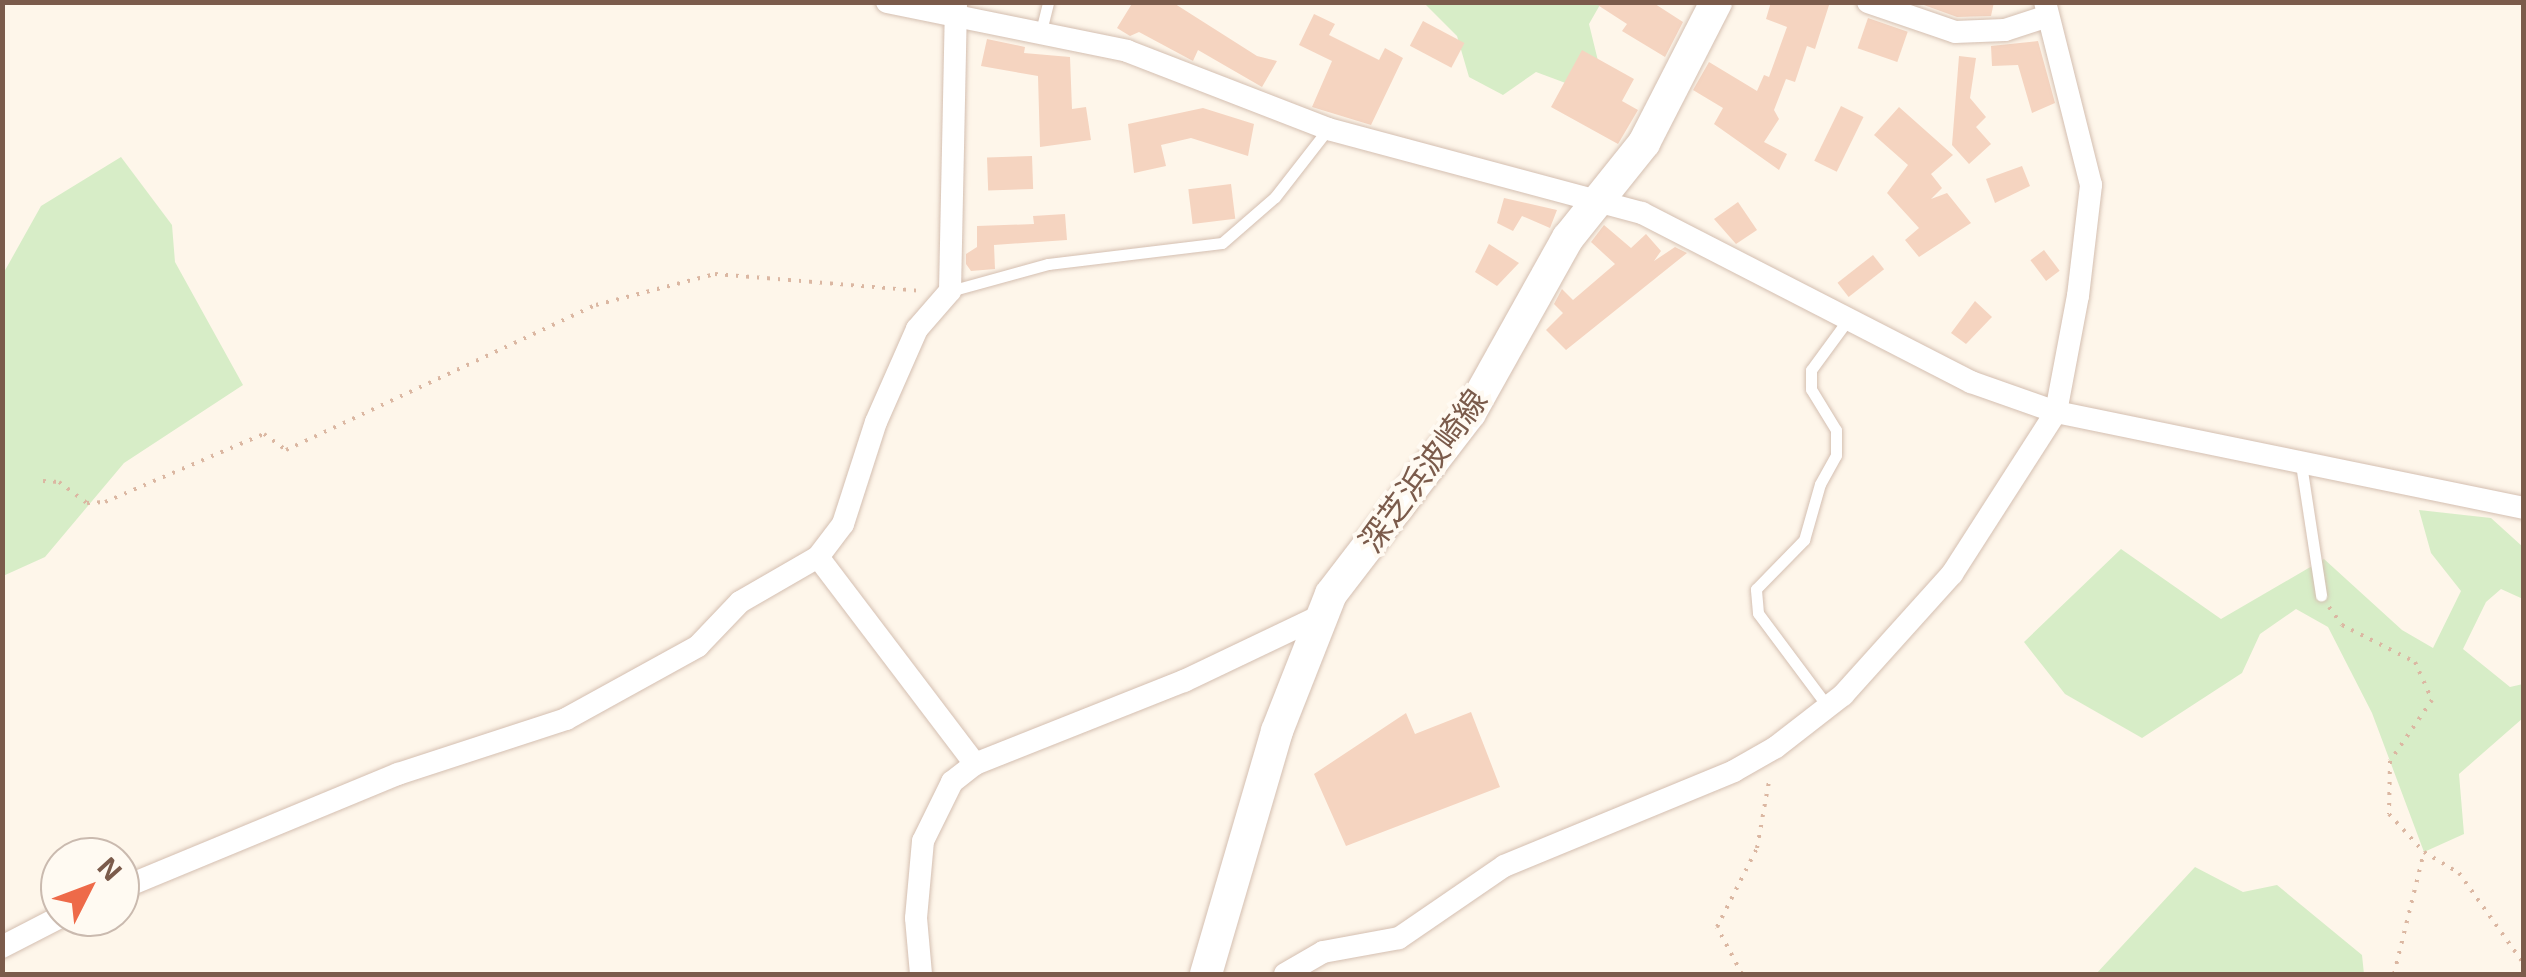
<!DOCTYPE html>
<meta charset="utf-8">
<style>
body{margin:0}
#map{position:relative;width:2526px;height:977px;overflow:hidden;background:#fef6ea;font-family:"Exo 2","Noto Sans JP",sans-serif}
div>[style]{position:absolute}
.green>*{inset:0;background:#d7edc7}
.building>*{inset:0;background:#f5d4c0;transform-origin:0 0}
.path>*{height:4px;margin-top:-2px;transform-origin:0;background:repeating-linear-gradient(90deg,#dbb7a2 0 2.5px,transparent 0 10.5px)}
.roads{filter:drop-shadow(0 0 2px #d4bfb1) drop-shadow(0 0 2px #d4bfb1)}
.lane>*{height:11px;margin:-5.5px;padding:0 5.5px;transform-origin:5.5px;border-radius:5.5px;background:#fff}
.street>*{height:22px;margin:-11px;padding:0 11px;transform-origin:11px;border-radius:11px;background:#fff}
.secondary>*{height:32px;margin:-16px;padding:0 16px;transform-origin:16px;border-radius:16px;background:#fff}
span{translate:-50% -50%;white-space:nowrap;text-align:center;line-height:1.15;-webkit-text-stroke:8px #fffaf2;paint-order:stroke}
.street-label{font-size:32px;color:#7b5b4b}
.frame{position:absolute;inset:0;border:5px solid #7b5b4b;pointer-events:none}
.north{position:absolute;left:40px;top:837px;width:100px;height:100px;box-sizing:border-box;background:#fffaf2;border:2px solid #cabaaf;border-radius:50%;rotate:48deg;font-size:28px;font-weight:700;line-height:40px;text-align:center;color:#7b5b4b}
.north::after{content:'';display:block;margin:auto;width:35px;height:45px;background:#ee6a49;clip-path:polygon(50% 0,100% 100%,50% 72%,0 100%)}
</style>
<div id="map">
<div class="green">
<i style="clip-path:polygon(1424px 3px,1601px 3px,1589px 24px,1600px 69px,1579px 88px,1536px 72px,1503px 95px,1469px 77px,1457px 36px)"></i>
<i style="clip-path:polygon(121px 157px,172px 225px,175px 262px,243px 385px,124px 463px,45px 557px,3px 576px,3px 274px,41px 206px)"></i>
<i style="clip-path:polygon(2419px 510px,2491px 518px,2523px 547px,2523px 599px,2501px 589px,2486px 602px,2463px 649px,2510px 687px,2523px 684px,2523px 718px,2459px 774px,2464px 834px,2424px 852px,2372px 713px,2328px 627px,2296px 609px,2260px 634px,2242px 673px,2142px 738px,2065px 694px,2024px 642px,2121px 549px,2221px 619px,2324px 559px,2402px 630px,2433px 648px,2461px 591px,2431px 553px)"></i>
<i style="clip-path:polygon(2195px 867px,2243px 892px,2277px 885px,2362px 955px,2364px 974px,2096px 974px)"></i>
</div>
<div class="building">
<i style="clip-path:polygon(1133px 2px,1172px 2px,1257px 56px,1277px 61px,1262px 87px,1198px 50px,1193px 61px,1139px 32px,1130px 36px,1117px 28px)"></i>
<i style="clip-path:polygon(1593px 2px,1652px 2px,1683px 22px,1665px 57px,1622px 31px,1627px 24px)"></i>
<i style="clip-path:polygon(1771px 2px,1830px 2px,1815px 49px,1807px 46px,1795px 82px,1786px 79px,1774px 110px,1779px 119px,1764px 142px,1787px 154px,1779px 170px,1714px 124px,1723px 108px,1693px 90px,1709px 62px,1757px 91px,1764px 75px,1769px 77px,1787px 27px,1766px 19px)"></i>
<i style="clip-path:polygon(1994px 2px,1991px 16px,1957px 17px,1921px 4px)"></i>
<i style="clip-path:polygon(1314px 14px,1335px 24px,1329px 35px,1379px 60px,1385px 48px,1403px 58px,1371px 125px,1312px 107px,1332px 61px,1299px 45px)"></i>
<i style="left:1868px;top:18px;width:42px;height:32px;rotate:19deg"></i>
<i style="left:1423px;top:21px;width:47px;height:28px;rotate:28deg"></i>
<i style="clip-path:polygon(987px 39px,1025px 47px,1024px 53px,1070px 57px,1072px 109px,1086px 107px,1091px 140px,1040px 147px,1038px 76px,981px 66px)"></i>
<i style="clip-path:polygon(2038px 41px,2055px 103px,2032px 113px,2018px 65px,1992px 66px,1991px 46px)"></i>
<i style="clip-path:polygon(1582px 50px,1634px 79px,1622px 101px,1638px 110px,1618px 144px,1551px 107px)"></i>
<i style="clip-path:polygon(1959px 56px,1976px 58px,1970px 98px,1986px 117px,1976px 127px,1991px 144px,1969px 164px,1952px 145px)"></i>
<i style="left:1841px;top:106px;width:25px;height:61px;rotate:26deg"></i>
<i style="clip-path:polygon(1899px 107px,1953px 155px,1931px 174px,1942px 188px,1931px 199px,1947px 193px,1971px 223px,1919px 257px,1905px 240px,1919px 228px,1887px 193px,1908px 165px,1874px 135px)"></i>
<i style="clip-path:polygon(1203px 108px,1254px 124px,1248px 156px,1191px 138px,1161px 145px,1166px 166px,1134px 173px,1128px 124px)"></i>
<i style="left:1032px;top:156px;width:33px;height:45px;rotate:88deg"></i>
<i style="clip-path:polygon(2022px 166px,2030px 186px,1995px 203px,1986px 179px)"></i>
<i style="left:1231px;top:184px;width:35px;height:43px;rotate:83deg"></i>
<i style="clip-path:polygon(1504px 198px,1557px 210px,1550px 228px,1522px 216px,1513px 231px,1497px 223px)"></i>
<i style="clip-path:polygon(1738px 202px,1757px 230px,1736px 244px,1714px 219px)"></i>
<i style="clip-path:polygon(1065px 214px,1067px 240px,994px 245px,995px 269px,971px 271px,966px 264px,966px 254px,977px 247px,977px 226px,1034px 224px,1033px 216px)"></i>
<i style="clip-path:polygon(1604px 225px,1631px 248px,1646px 234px,1661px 251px,1654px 261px,1675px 247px,1687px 253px,1566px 350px,1546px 330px,1563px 313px,1554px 304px,1562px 289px,1573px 300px,1615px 264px,1591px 242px)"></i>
<i style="clip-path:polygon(1489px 244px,1519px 263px,1497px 286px,1475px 272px)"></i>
<i style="left:2044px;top:250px;width:26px;height:17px;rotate:53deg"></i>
<i style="left:1873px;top:255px;width:18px;height:45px;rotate:52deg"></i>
<i style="clip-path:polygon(1975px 301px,1992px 317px,1966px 344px,1951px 333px)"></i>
<i style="clip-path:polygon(1471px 712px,1500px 787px,1346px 846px,1314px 774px,1406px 713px,1415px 734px)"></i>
</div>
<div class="path">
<i style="left:43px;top:481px;width:16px;rotate:4deg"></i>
<i style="left:59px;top:482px;width:35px;rotate:37deg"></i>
<i style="left:87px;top:503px;width:18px;rotate:-3deg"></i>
<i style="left:105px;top:502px;width:173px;rotate:-23.2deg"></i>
<i style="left:264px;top:434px;width:27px;rotate:36deg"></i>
<i style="left:286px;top:450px;width:342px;rotate:-25.1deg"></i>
<i style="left:596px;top:305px;width:123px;rotate:-14.6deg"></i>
<i style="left:715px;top:274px;width:206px;rotate:4.7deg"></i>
<i style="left:2329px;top:607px;width:22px;rotate:54deg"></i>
<i style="left:2342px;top:625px;width:82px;rotate:26.9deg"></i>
<i style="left:2415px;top:662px;width:42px;rotate:65.9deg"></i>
<i style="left:2432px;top:700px;width:74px;rotate:124.5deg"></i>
<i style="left:2390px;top:761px;width:53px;rotate:91.1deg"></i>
<i style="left:2389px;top:814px;width:52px;rotate:47.4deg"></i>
<i style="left:1742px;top:974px;width:53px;rotate:-118deg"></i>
<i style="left:1717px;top:927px;width:89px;rotate:-63.1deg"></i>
<i style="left:1757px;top:848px;width:73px;rotate:-79.8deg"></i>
<i style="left:2394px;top:974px;width:126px;rotate:-76.2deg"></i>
<i style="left:2424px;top:852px;width:41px;rotate:31deg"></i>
<i style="left:2459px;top:873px;width:112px;rotate:54.5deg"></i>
</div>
<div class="roads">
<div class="lane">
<i style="left:1041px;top:31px;width:30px;rotate:-76deg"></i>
<i style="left:950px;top:291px;width:102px;rotate:-15.4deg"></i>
<i style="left:1048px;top:264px;width:175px;rotate:-6.9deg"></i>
<i style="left:1222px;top:243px;width:70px;rotate:-41deg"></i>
<i style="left:1275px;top:197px;width:86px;rotate:-52.1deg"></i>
<i style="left:2301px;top:464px;width:133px;rotate:81.3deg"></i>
<i style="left:1828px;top:707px;width:117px;rotate:-126.7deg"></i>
<i style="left:1758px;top:613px;width:24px;rotate:-95deg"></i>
<i style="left:1756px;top:589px;width:69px;rotate:-45.6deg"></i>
<i style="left:1804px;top:540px;width:58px;rotate:-74.1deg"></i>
<i style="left:1820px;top:484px;width:33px;rotate:-61deg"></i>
<i style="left:1836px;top:455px;width:25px;rotate:-90deg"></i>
<i style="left:1836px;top:430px;width:48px;rotate:-121.4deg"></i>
<i style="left:1811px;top:389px;width:19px;rotate:-90deg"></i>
<i style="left:1811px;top:370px;width:61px;rotate:-53.7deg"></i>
</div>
<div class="street">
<i style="left:887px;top:2px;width:245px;rotate:11.5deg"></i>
<i style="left:1127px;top:51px;width:216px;rotate:21.2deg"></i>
<i style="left:1328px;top:129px;width:325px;rotate:15deg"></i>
<i style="left:1642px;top:213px;width:370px;rotate:27.2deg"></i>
<i style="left:1971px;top:382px;width:90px;rotate:19.4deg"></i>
<i style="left:2056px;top:412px;width:478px;rotate:11.6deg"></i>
<i style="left:1868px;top:2px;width:92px;rotate:19deg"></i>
<i style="left:1955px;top:32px;width:50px;rotate:-2.3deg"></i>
<i style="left:2005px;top:30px;width:42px;rotate:-18deg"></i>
<i style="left:818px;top:557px;width:260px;rotate:52.8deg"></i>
<i style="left:120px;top:889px;width:301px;rotate:-22.5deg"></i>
<i style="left:398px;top:774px;width:177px;rotate:-18.1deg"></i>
<i style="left:566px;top:719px;width:151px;rotate:-28.9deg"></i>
<i style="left:698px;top:646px;width:61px;rotate:-46.3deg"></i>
<i style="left:740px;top:602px;width:90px;rotate:-30deg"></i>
<i style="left:818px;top:557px;width:41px;rotate:-52.9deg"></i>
<i style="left:843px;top:524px;width:107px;rotate:-72.1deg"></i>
<i style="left:876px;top:422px;width:102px;rotate:-66.2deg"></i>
<i style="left:917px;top:329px;width:50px;rotate:-49deg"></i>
<i style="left:950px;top:291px;width:289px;rotate:-88.8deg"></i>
<i style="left:2px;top:947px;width:65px;rotate:-27.3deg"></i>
<i style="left:921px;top:974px;width:56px;rotate:-95.1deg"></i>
<i style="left:916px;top:918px;width:77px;rotate:-84.8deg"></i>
<i style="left:923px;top:841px;width:66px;rotate:-63.8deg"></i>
<i style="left:952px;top:782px;width:29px;rotate:-38deg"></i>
<i style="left:975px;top:764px;width:225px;rotate:-21.7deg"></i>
<i style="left:1184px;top:681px;width:151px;rotate:-25.5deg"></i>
<i style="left:1285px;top:974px;width:44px;rotate:-30.1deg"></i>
<i style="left:1323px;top:952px;width:77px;rotate:-10.4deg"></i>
<i style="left:1399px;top:938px;width:127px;rotate:-34.4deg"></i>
<i style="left:1504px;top:866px;width:249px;rotate:-22.4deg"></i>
<i style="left:1734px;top:771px;width:48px;rotate:-29.7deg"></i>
<i style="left:1776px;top:747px;width:85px;rotate:-37.8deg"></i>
<i style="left:1843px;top:695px;width:163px;rotate:-48deg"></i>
<i style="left:1952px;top:574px;width:193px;rotate:-57.3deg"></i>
<i style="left:2056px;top:412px;width:118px;rotate:-79.3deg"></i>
<i style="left:2078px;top:296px;width:112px;rotate:-83.3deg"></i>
<i style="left:2091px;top:185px;width:189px;rotate:-104.1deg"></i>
</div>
<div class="secondary">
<i style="left:1206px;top:974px;width:253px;rotate:-73.7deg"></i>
<i style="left:1277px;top:731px;width:147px;rotate:-68.5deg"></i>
<i style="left:1331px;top:594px;width:228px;rotate:-52.5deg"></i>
<i style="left:1470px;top:413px;width:201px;rotate:-60.8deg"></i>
<i style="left:1568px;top:238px;width:122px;rotate:-51.3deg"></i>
<i style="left:1644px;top:143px;width:158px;rotate:-62.9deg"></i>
</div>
</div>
<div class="street-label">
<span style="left:1422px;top:470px;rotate:-54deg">深芝浜波崎線</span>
</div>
<div class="frame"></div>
<div class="north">N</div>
</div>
